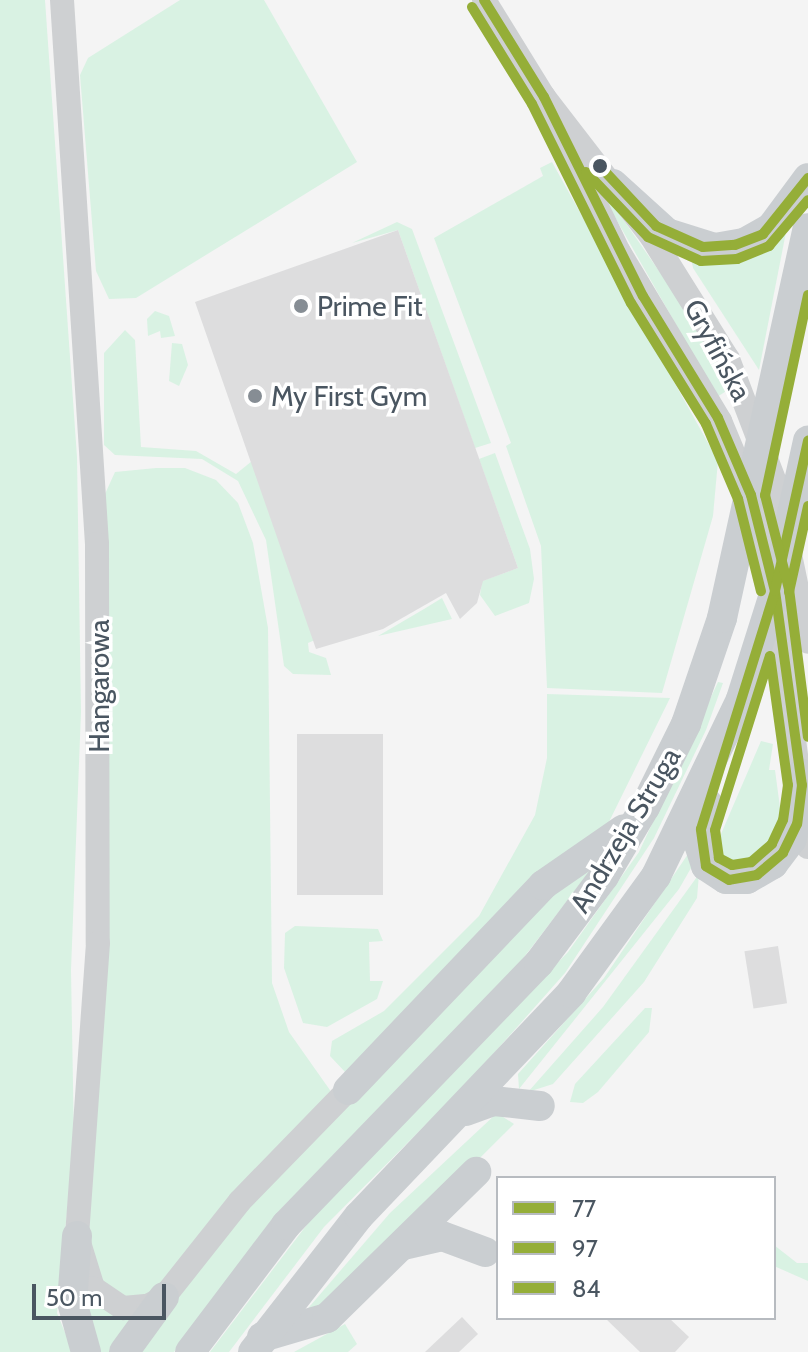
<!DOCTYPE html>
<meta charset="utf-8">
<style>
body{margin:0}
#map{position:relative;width:808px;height:1352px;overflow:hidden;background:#f4f4f4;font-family:Cabin,sans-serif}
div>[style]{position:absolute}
.green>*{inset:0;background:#d9f2e3}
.building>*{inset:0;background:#ddddde;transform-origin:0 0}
.minor>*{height:24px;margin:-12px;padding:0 12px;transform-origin:12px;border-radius:12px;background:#ced0d2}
.major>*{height:30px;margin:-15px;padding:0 15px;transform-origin:15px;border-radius:15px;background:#caced1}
.bus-1>*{height:10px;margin:-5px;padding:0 5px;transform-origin:5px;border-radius:5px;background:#95ae38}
.bus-2>*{height:10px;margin:-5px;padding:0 5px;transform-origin:5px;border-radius:5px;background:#95ae38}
.bus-3>*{height:10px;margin:-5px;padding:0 5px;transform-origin:5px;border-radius:5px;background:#95ae38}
.dots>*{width:22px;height:22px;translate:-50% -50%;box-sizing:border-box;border:4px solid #fff;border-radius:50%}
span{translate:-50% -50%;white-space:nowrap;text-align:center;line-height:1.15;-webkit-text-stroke:7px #fff;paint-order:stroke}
.poi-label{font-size:28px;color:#4a5661}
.left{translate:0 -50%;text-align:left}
.street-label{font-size:28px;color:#4a5661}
.legend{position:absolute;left:496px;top:1176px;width:280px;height:144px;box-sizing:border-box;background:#fff;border:2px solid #b7bbc0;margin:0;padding:10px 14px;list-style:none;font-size:24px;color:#4a5661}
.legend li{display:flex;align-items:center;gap:16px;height:40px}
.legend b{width:40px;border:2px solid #b7bbc0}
.scale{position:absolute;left:32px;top:1284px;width:134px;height:36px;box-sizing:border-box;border:4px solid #4a5661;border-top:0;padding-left:10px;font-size:24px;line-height:28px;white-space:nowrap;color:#4a5661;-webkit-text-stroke:6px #fff;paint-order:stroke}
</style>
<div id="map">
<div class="green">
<i style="clip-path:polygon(0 0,45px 0,77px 457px,81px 712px,71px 970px,74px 1141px,57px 1313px,73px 1352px,0 1352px)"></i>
<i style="clip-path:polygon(180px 0,264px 0,357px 162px,136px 298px,109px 299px,96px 271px,80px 75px,88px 58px)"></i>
<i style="clip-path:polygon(552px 162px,718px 461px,713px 516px,662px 693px,547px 688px,541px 546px,506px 446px,511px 443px,434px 238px,543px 176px,540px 168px)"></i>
<i style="clip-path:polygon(586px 166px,700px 330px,731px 388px,717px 397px)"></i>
<i style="clip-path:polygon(397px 222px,412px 229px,491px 443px,475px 448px,398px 230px,352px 243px)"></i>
<i style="clip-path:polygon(788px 222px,759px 370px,693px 268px,690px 253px)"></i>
<i style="clip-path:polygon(155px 311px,169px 316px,175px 336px,161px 338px,160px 331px,148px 336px,147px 319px)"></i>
<i style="clip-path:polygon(125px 330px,135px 340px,141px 447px,196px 451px,236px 474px,252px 461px,315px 640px,308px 643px,309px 652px,326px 658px,331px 675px,293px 674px,284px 666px,266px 540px,238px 481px,202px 459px,115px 455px,104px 445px,104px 353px)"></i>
<i style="clip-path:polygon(172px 343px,182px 344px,188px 365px,179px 386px,169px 381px)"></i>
<i style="clip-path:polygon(495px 453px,530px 549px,534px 579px,529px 603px,495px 616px,480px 595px,482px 581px,518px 568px,479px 459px)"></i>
<i style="clip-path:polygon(156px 468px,185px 468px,216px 480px,238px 503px,253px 543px,268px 628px,272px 983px,289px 1032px,332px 1093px,153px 1296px,113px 1296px,88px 1262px,105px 494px,115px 472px)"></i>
<i style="clip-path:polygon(442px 598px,452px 619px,378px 636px,424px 609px)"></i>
<i style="clip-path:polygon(718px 682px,723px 683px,706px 730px,654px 838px,565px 973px,472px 1078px,324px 1227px,229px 1352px,210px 1352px,312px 1218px,568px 952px,639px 852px)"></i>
<i style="clip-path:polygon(547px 694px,670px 698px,604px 832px,346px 1073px,330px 1056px,332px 1041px,384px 1011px,479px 916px,535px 815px,547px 758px)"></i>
<i style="clip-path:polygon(761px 741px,773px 744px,769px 770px,775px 770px,781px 815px,776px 851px,732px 870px,712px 855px)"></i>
<i style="clip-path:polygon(688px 854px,695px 861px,679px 889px,519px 1089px,518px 1074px,604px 978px)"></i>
<i style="clip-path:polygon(593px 867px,515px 969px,276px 1214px,174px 1352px,132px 1352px,221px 1237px,533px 908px)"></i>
<i style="clip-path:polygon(699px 874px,697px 898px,644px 982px,553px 1084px,528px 1092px,603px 1007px)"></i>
<i style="clip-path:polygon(295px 926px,378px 929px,383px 941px,369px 942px,370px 981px,383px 981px,377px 999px,327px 1027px,303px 1023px,284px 968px,285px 933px)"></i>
<i style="clip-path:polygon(652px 1008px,649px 1032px,598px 1092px,583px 1103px,570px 1102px,575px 1084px,645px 1008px)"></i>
<i style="clip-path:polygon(497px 1113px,514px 1124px,334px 1303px,304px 1313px,390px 1213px)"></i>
<i style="clip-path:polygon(774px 1245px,797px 1263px,808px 1263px,808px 1281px,774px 1266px)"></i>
<i style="clip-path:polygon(77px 1280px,140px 1317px,116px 1352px,92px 1352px)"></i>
<i style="clip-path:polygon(345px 1324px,357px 1344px,348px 1352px,294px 1352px)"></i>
</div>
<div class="building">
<i style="clip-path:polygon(398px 230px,518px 568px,483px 581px,477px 603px,460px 619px,446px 593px,383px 629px,316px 649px,195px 302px)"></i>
<i style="left:297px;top:734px;width:86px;height:161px"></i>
<i style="left:778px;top:946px;width:58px;height:34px;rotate:81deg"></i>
<i style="clip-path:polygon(462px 1317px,478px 1334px,459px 1352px,425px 1352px)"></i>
<i style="clip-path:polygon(605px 1318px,669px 1318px,689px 1337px,675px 1352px,640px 1352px)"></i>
</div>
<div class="minor">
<i style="left:62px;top:0;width:545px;rotate:86.32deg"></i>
<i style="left:97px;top:544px;width:399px;rotate:89.9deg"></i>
<i style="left:98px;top:943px;width:294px;rotate:94.1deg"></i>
<i style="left:77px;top:1236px;width:54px;rotate:72.9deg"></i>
<i style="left:93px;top:1288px;width:36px;rotate:34deg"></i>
<i style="left:123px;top:1308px;width:25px;rotate:-5deg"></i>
<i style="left:148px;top:1306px;width:18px;rotate:-29deg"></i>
<i style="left:164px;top:1297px;width:122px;rotate:-51.6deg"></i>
<i style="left:240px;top:1201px;width:155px;rotate:-45.8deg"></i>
<i style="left:484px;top:0;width:114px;rotate:58.3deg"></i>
<i style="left:544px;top:97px;width:175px;rotate:52.4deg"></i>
<i style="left:651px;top:236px;width:145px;rotate:58deg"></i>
<i style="left:728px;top:359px;width:132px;rotate:69.1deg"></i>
<i style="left:775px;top:482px;width:163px;rotate:78.3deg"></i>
<i style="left:544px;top:97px;width:172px;rotate:64.2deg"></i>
<i style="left:619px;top:252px;width:197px;rotate:59.1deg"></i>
<i style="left:720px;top:421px;width:80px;rotate:67.3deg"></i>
<i style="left:751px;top:495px;width:99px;rotate:76deg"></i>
<i style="left:775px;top:591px;width:258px;rotate:82.7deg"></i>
</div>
<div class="major">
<i style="left:613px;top:184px;width:73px;rotate:42.2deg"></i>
<i style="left:667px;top:233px;width:50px;rotate:17.4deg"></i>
<i style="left:715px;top:248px;width:29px;rotate:-10deg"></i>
<i style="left:744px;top:243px;width:31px;rotate:-29deg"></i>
<i style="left:771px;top:228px;width:62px;rotate:-53.5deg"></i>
<i style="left:708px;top:804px;width:41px;rotate:102.7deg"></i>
<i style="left:699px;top:844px;width:23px;rotate:72deg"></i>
<i style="left:706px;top:866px;width:24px;rotate:33deg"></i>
<i style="left:726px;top:879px;width:21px"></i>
<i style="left:747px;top:879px;width:30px;rotate:-30deg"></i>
<i style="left:773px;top:864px;width:31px;rotate:-53deg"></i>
<i style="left:792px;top:839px;width:66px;rotate:-81.3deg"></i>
<i style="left:348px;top:1090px;width:283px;rotate:-46.4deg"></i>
<i style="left:543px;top:885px;width:98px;rotate:-34.7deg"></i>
<i style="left:466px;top:1111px;width:30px;rotate:-20deg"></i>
<i style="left:494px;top:1101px;width:46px;rotate:6.2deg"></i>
<i style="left:77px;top:1236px;width:66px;rotate:94.3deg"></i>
<i style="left:72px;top:1302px;width:52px;rotate:74.4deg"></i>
<i style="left:404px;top:1245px;width:39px;rotate:-13deg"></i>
<i style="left:442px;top:1236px;width:46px;rotate:20.4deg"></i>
<i style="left:262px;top:1337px;width:68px;rotate:-16.3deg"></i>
<i style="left:327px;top:1318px;width:209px;rotate:-44.4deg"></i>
<i style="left:124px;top:1352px;width:68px;rotate:-54deg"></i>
<i style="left:190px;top:1352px;width:159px;rotate:-52.9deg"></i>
<i style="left:286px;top:1225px;width:364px;rotate:-46deg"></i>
<i style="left:539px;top:963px;width:109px;rotate:-53.2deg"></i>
<i style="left:604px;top:876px;width:80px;rotate:-59.3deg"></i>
<i style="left:645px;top:807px;width:93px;rotate:-63.7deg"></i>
<i style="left:686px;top:724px;width:112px;rotate:-71.2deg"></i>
<i style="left:722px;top:618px;width:399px;rotate:-77.6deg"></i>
<i style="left:253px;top:1352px;width:172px;rotate:-52.1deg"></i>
<i style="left:359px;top:1216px;width:308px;rotate:-46.4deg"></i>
<i style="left:571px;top:993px;width:145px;rotate:-54deg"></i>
<i style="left:656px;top:876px;width:196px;rotate:-64.3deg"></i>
<i style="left:741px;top:699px;width:113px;rotate:-72.5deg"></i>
<i style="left:775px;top:591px;width:154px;rotate:-77.6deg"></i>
</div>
<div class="bus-1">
<i style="left:484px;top:0;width:114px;rotate:58.3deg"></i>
<i style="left:544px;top:97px;width:222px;rotate:63.6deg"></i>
<i style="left:643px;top:296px;width:143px;rotate:58.4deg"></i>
<i style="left:718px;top:418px;width:84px;rotate:66.8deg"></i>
<i style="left:751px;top:495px;width:99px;rotate:76deg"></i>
<i style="left:596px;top:162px;width:88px;rotate:46.8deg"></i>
<i style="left:656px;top:226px;width:51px;rotate:24.1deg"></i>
<i style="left:703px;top:247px;width:32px;rotate:-4deg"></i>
<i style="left:735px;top:245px;width:30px;rotate:-21deg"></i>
<i style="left:763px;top:234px;width:72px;rotate:-51.2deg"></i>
<i style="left:775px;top:591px;width:196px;rotate:82.1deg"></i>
<i style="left:802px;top:785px;width:39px;rotate:97deg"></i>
<i style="left:797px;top:824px;width:32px;rotate:116deg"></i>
<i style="left:783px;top:853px;width:34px;rotate:140deg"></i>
<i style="left:757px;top:875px;width:28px;rotate:170deg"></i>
<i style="left:729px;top:880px;width:27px;rotate:-149deg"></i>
<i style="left:706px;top:866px;width:37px;rotate:-98deg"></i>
<i style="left:701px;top:829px;width:249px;rotate:-72.7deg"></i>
<i style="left:775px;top:591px;width:154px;rotate:-77.6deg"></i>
</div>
<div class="bus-2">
<i style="left:472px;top:7px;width:114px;rotate:58.3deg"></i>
<i style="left:532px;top:104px;width:222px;rotate:63.6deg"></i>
<i style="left:631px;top:303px;width:142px;rotate:58.2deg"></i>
<i style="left:706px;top:424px;width:82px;rotate:66.9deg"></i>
<i style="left:738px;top:499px;width:95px;rotate:76deg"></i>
<i style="left:586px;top:172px;width:90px;rotate:46.4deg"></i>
<i style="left:648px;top:237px;width:58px;rotate:24.4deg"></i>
<i style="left:701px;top:261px;width:36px;rotate:-3deg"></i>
<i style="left:737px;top:259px;width:35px;rotate:-22deg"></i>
<i style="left:769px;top:246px;width:60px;rotate:-49.7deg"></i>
<i style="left:789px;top:592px;width:88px;rotate:-77.5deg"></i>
<i style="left:770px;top:656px;width:130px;rotate:82.1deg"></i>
<i style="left:788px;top:785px;width:35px;rotate:98deg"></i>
<i style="left:783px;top:820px;width:26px;rotate:115deg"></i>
<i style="left:772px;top:844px;width:28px;rotate:139deg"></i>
<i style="left:751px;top:862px;width:19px;rotate:171deg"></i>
<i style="left:732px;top:865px;width:15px;rotate:-152deg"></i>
<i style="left:719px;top:858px;width:28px;rotate:-98deg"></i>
<i style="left:715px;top:830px;width:182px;rotate:-72.5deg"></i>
</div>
<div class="bus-3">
<i style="left:808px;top:295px;width:205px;rotate:102.1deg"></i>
<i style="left:765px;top:495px;width:97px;rotate:75.7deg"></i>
<i style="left:789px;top:589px;width:149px;rotate:82.7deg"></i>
</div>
<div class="dots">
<i style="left:600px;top:166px;background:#4a5661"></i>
<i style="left:301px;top:306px;background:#868d94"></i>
<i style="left:255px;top:396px;background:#868d94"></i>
</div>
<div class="poi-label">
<span class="left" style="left:317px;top:306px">Prime Fit</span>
<span class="left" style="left:271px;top:396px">My First Gym</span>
</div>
<div class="street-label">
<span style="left:718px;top:350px;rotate:62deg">Gryfińska</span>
<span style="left:99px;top:686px;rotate:-90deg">Hangarowa</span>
<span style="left:625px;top:830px;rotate:-59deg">Andrzeja Struga</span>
</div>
<ul class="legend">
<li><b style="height:10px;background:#95ae38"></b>77</li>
<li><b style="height:10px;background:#95ae38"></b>97</li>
<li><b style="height:10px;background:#95ae38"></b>84</li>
</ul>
<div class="scale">50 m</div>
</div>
